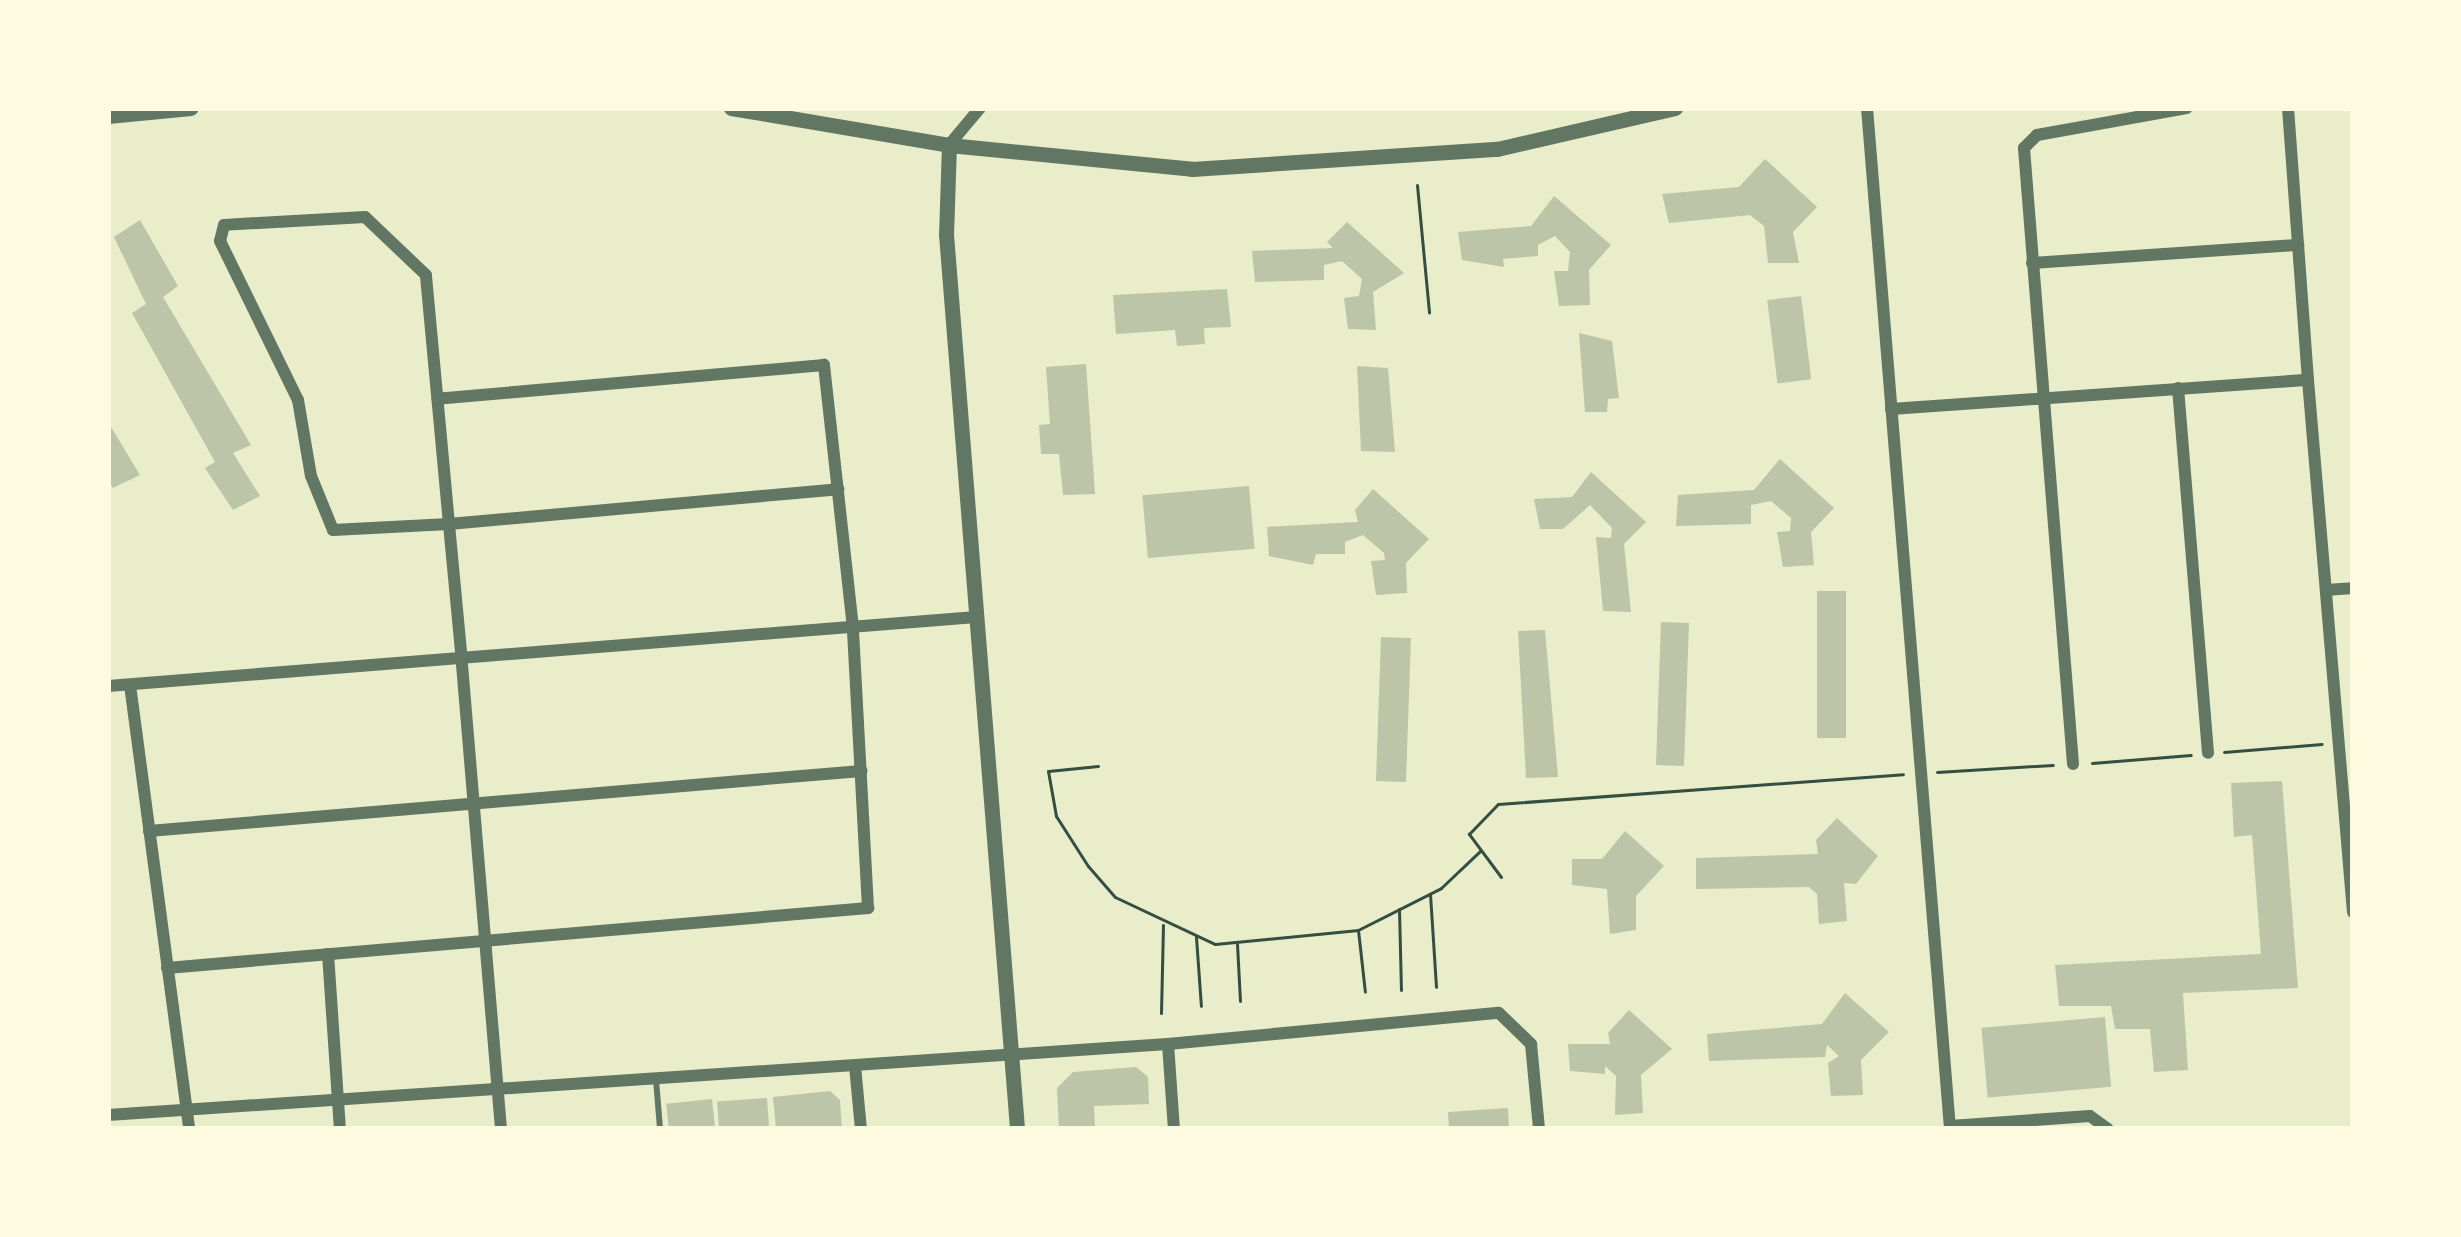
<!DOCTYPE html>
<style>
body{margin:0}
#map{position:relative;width:2461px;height:1237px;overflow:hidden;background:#e9edc9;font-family:Barlow,sans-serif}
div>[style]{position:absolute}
.building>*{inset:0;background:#bcc5a7;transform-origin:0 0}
.path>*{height:3px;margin:-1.5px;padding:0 1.5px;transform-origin:1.5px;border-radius:1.5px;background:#344e41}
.service>*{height:6px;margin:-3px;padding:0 3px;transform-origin:3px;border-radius:3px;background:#617663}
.minor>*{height:12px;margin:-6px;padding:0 6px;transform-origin:6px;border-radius:6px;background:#617663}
.tertiary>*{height:15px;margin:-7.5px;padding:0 7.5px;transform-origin:7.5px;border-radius:7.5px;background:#617663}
span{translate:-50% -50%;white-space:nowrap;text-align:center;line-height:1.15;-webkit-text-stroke:12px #fefae0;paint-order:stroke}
.frame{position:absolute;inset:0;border:111px solid #fefae0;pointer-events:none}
</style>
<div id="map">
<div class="building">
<i style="clip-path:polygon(1765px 159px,1817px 207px,1793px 232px,1799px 263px,1768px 263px,1764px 226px,1750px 215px,1669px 223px,1662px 194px,1739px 187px)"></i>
<i style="clip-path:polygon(1554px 196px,1611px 245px,1589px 270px,1590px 305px,1559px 306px,1554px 271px,1568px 271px,1570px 252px,1555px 236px,1538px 245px,1538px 256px,1503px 259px,1504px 267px,1462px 260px,1458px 232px,1531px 226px)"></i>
<i style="clip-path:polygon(140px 220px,178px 286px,163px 297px,251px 445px,233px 453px,260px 496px,233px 510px,205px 468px,215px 462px,132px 313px,146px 304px,114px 237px)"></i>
<i style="clip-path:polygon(1347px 222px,1404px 273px,1373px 292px,1376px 330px,1348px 329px,1344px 298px,1359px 296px,1362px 279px,1342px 261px,1324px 265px,1324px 280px,1255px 282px,1252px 251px,1333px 248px,1327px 242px)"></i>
<i style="clip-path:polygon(1227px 289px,1231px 327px,1204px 328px,1205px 344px,1177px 346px,1175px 330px,1116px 334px,1113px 295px)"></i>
<i style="left:1801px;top:296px;width:84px;height:34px;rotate:83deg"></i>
<i style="clip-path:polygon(1579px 333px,1612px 341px,1619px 398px,1608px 399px,1607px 412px,1585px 412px)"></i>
<i style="clip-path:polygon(1086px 364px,1095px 494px,1063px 495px,1059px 454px,1041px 454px,1039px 425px,1050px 424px,1046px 367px)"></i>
<i style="clip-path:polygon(1357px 366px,1388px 368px,1395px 452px,1361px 451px)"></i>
<i style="clip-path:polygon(108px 422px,140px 475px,113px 488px,108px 480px)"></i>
<i style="clip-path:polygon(1780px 459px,1834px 508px,1811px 532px,1814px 565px,1783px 567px,1777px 532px,1790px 531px,1791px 518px,1771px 501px,1751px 505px,1751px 524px,1676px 526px,1678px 495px,1754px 490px)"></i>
<i style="clip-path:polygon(1591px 472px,1646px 522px,1624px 544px,1631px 612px,1603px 611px,1596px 537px,1611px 538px,1612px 528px,1590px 505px,1563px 529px,1540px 529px,1534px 499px,1572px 497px)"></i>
<i style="left:1249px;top:486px;width:63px;height:107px;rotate:85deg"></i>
<i style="clip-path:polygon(1373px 489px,1429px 539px,1406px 563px,1407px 593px,1376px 595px,1371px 561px,1385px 560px,1384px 553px,1363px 535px,1345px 542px,1345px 554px,1316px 554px,1313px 565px,1269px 556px,1267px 527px,1358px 522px,1355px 510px)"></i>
<i style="left:1817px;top:591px;width:29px;height:147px"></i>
<i style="left:1661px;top:622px;width:28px;height:143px;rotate:2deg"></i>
<i style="clip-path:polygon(1545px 630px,1558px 777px,1526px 778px,1518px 631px)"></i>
<i style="left:1381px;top:637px;width:30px;height:144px;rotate:2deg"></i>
<i style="clip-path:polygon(2282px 781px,2298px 988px,2183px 993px,2188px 1070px,2154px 1072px,2150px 1029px,2115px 1029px,2111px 1006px,2059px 1006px,2055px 965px,2261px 954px,2252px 835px,2234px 837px,2231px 783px)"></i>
<i style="clip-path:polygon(1837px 818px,1878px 856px,1856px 884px,1844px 883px,1847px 921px,1819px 924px,1817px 894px,1809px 887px,1696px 889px,1696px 858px,1818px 854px,1816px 840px)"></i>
<i style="clip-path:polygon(1625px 831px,1664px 866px,1636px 896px,1636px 930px,1610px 934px,1607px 889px,1572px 885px,1572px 859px,1602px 859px)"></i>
<i style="clip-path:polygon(1845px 993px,1889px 1032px,1861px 1060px,1863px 1095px,1831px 1096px,1828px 1063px,1839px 1056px,1827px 1045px,1825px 1057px,1709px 1061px,1707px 1034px,1822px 1024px)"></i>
<i style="clip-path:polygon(1629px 1010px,1672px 1049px,1641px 1075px,1643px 1113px,1615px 1115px,1616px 1076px,1605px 1066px,1605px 1074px,1570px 1071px,1568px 1044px,1610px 1044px,1608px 1033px)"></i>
<i style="left:2105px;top:1017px;width:70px;height:124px;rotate:85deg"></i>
<i style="clip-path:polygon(1136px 1067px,1148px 1077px,1149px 1104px,1094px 1106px,1095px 1129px,1059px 1129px,1057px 1088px,1073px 1072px)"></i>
<i style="clip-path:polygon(830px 1091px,840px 1100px,842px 1129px,776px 1129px,773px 1097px)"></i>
<i style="left:767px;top:1098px;width:31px;height:50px;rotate:86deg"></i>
<i style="left:712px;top:1099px;width:30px;height:46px;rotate:84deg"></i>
<i style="clip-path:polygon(1508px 1108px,1509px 1129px,1449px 1129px,1448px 1112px)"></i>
</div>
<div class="path">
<i style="left:1417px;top:185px;width:128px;rotate:84.6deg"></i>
<i style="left:2224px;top:752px;width:98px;rotate:-4.7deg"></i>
<i style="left:2092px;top:763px;width:99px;rotate:-4.6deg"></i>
<i style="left:1098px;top:766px;width:50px;rotate:174.3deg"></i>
<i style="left:1048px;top:771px;width:46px;rotate:79.9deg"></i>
<i style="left:1056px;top:816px;width:59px;rotate:57.4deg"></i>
<i style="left:1088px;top:866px;width:41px;rotate:48.9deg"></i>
<i style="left:1115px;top:897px;width:110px;rotate:25.2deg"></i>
<i style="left:1215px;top:944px;width:144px;rotate:-5.6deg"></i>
<i style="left:1358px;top:930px;width:93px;rotate:-26.8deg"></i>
<i style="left:1441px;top:888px;width:54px;rotate:-43.5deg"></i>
<i style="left:1937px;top:772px;width:116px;rotate:-3.5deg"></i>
<i style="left:1501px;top:877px;width:54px;rotate:-126.7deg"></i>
<i style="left:1469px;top:834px;width:42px;rotate:-46deg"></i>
<i style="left:1498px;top:804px;width:406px;rotate:-4.2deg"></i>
<i style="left:1430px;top:894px;width:93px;rotate:86.3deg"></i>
<i style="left:1399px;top:909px;width:81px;rotate:88.6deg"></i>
<i style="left:1358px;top:930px;width:62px;rotate:83.6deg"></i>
<i style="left:1196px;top:937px;width:69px;rotate:85.9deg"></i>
<i style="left:1237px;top:944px;width:57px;rotate:87deg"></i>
<i style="left:1161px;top:1013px;width:88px;rotate:-88.7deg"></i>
</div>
<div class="service">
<i style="left:656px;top:1080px;width:49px;rotate:85.3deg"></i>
</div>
<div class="minor">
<i style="left:1867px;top:108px;width:1024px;rotate:85.35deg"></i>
<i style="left:2288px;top:108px;width:273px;rotate:85.8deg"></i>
<i style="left:949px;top:145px;width:48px;rotate:-50deg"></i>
<i style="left:2032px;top:263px;width:267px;rotate:-3.9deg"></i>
<i style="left:2178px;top:388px;width:366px;rotate:85.3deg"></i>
<i style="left:1891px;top:409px;width:418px;rotate:-4deg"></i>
<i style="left:2308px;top:380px;width:534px;rotate:85.17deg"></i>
<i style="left:2326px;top:590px;width:27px;rotate:-4deg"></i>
<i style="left:130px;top:685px;width:448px;rotate:82.4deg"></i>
<i style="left:108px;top:686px;width:871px;rotate:-4.55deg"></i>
<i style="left:2073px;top:764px;width:618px;rotate:-94.55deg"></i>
<i style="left:2024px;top:148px;width:18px;rotate:-45deg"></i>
<i style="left:2037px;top:135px;width:152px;rotate:-10.2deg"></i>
<i style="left:149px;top:831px;width:715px;rotate:-4.82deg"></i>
<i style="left:328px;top:954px;width:175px;rotate:86.1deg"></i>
<i style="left:167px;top:968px;width:704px;rotate:-4.89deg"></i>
<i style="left:868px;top:908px;width:280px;rotate:-93.1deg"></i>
<i style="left:853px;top:628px;width:265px;rotate:-96.3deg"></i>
<i style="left:824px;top:365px;width:388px;rotate:175deg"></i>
<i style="left:1168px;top:1044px;width:85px;rotate:86deg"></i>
<i style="left:855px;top:1066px;width:63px;rotate:84.6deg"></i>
<i style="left:108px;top:1115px;width:1062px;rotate:-3.83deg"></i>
<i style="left:1168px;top:1044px;width:332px;rotate:-5.4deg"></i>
<i style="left:1499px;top:1013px;width:45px;rotate:44.1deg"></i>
<i style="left:1531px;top:1044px;width:85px;rotate:84.6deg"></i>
<i style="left:1950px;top:1126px;width:140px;rotate:-4.1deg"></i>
<i style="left:2090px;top:1116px;width:22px;rotate:36deg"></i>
<i style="left:501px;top:1129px;width:469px;rotate:-94.8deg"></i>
<i style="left:462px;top:662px;width:139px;rotate:-95.4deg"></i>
<i style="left:449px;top:524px;width:250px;rotate:-95.3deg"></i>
<i style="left:426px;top:275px;width:84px;rotate:-136.4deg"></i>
<i style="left:365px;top:217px;width:141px;rotate:176.8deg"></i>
<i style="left:224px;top:225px;width:16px;rotate:104deg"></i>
<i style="left:220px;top:241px;width:177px;rotate:63.9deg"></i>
<i style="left:298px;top:400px;width:77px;rotate:80.3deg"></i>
<i style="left:311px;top:476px;width:58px;rotate:67.8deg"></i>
<i style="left:333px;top:530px;width:116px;rotate:-3deg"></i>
<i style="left:449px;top:524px;width:391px;rotate:-5.1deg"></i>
</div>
<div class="tertiary">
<i style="left:731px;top:108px;width:221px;rotate:9.6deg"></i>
<i style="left:949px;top:145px;width:244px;rotate:5.6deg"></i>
<i style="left:1192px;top:169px;width:306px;rotate:-3.8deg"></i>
<i style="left:1497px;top:149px;width:183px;rotate:-13deg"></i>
<i style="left:108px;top:116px;width:83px;rotate:-5.5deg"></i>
<i style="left:949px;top:145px;width:89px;rotate:91.9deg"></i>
<i style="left:946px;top:234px;width:898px;rotate:85.46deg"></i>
</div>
<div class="frame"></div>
</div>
